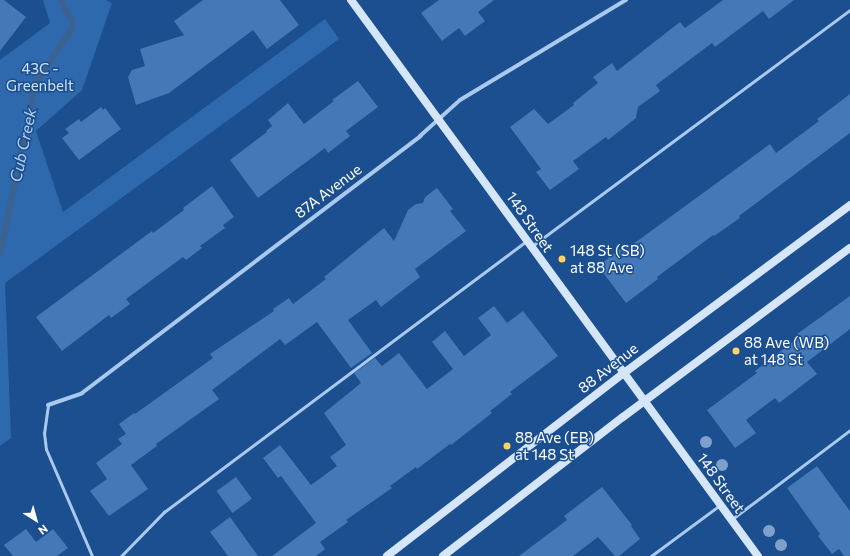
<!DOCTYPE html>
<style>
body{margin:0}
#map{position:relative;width:850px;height:556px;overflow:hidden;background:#1b4f8f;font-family:Commissioner,sans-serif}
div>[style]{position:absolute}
.green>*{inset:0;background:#2e69ad}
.stream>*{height:6px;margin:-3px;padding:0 3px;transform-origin:3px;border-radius:3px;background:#3c6290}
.building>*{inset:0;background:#4478b7;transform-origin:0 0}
.lane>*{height:3px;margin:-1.5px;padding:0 1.5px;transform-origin:1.5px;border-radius:1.5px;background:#a9c9ee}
.street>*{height:4px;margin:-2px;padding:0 2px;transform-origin:2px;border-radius:2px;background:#a9c9ee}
.secondary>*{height:8px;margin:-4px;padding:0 4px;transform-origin:4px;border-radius:4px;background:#d6e6fa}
.trees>*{width:12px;height:12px;margin:-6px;border-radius:50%;background:#7ea0ca}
.dots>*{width:11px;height:11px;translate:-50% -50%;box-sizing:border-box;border:2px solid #1b4f8f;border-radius:50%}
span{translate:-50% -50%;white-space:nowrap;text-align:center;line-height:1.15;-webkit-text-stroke:3px #1b4f8f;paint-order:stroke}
.park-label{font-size:15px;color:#cfe3fa}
.street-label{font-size:15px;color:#fff}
.poi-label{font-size:15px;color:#fff}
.left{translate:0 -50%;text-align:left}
.water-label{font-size:16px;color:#b5d3f5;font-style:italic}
.north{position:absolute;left:16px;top:500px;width:40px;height:40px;-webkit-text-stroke:3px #1b4f8f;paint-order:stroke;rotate:143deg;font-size:11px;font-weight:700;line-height:16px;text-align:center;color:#fff}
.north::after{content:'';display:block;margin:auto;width:14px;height:18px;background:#fff;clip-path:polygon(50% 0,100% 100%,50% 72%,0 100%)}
</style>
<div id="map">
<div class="green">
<i style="clip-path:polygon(43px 0,106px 0,112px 3px,82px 90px,36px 131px,63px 212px,325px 19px,339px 39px,5px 283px,11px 438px,0 446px,0 60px,50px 23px)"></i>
</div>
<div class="stream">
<i style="left:0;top:254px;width:176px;rotate:-78.2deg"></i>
<i style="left:36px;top:82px;width:60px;rotate:-55.8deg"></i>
<i style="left:70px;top:32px;width:5px;rotate:-68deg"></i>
<i style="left:72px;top:27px;width:6px;rotate:-90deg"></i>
<i style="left:72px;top:21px;width:24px;rotate:-118deg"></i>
</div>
<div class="building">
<i style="clip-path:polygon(0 0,4px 0,26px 17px,0 51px)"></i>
<i style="clip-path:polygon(203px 0,280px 0,299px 25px,267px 49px,253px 30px,169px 93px,136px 105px,128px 77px,132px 70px,145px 66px,140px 49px,184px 35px,174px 21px)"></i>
<i style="clip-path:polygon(439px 0,494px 0,478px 12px,485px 21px,465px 36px,459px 28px,442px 41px,421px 13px)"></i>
<i style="clip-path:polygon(723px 0,794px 0,769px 19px,763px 11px,715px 47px,712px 43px,656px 85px,660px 91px,638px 107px,636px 118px,608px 140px,606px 137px,573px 161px,579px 169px,550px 190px,536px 172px,541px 169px,510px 127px,534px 109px,548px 124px,574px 105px,573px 103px,598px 83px,593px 77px,612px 63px,617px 71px,680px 22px,685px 28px)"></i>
<i style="clip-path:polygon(358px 81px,378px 107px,346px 131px,350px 136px,328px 153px,325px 148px,258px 198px,230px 160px,267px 132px,266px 131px,272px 126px,268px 120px,288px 103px,304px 124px,334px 101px,332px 100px)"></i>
<i style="clip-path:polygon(850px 94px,850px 133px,739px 216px,740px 218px,714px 236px,713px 235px,657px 277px,658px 279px,626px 303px,598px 266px,623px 247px,625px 250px,770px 144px,776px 153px,819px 121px,817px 119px)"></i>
<i style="clip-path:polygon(101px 107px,103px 110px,105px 108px,121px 129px,79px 160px,62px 138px,69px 133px,65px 129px,79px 119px,81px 122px)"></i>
<i style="clip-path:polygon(212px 186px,234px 217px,223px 225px,225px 228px,200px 246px,202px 248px,186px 260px,183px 257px,126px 299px,130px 304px,111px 318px,109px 315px,62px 351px,36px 317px,152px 231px,153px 233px,184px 210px,183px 208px)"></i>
<i style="clip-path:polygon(437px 188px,453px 209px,450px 211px,466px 231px,415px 269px,420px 277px,381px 307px,376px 300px,348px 320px,372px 353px,351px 368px,317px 322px,285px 345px,280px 339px,212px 390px,219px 399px,156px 444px,157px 446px,131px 465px,148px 489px,109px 516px,90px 491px,107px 479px,96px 463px,122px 444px,118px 439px,126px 434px,119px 424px,134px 413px,135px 414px,213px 358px,210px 354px,274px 311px,273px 309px,289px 298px,293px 304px,326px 279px,324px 277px,384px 228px,394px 241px,408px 210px,416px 204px,423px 203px,425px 197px)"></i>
<i style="clip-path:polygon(850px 296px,850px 329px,807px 362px,817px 374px,779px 403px,775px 398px,746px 420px,756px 433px,735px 448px,707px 410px,757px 373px,755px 371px,799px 337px,797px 334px)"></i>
<i style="clip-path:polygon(494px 306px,507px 323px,523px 311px,558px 356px,510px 392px,512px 394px,490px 411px,492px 413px,451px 445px,450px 444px,417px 469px,416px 467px,390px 486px,392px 488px,346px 520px,348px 522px,320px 542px,325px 549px,316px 556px,272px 556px,316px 523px,281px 476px,278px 478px,263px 458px,280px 445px,311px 485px,337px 466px,330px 457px,346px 445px,324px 413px,361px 383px,354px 373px,375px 358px,382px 366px,399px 353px,427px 389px,453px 369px,432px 342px,445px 331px,464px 356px,491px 335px,478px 318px)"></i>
<i style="clip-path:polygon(817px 466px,850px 511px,850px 556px,844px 556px,839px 549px,832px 554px,818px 536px,820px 534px,787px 488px)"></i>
<i style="left:236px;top:477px;width:27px;height:24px;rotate:54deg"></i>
<i style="clip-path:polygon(602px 487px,632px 525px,631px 526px,640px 539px,619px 556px,615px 556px,598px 537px,573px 556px,519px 556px,567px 520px,564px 516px)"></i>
<i style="clip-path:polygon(230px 517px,258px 556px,228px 556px,210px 532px)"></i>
<i style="clip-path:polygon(26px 529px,36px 542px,53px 529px,68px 548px,57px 556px,13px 556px,4px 545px)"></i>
</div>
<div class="lane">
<i style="left:532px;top:246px;width:396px;rotate:-36.6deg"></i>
<i style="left:48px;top:405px;width:28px;rotate:98deg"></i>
<i style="left:44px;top:433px;width:16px;rotate:83deg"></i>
<i style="left:46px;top:449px;width:116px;rotate:66.7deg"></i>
<i style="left:732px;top:519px;width:148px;rotate:-37deg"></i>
<i style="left:121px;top:556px;width:62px;rotate:-45.7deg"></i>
<i style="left:164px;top:512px;width:452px;rotate:-36.8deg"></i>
<i style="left:651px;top:556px;width:86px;rotate:-36.5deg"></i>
</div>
<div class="street">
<i style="left:48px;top:405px;width:36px;rotate:-19deg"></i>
<i style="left:82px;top:393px;width:425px;rotate:-37.2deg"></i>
<i style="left:420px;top:136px;width:54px;rotate:-42deg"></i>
<i style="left:460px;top:100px;width:194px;rotate:-31.1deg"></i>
</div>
<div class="secondary">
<i style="left:351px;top:0;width:689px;rotate:53.8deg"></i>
<i style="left:387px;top:556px;width:299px;rotate:-37.7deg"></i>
<i style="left:624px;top:373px;width:282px;rotate:-36.6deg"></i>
<i style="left:443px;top:556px;width:227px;rotate:-37.7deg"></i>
<i style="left:623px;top:417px;width:283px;rotate:-36.7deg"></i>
</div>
<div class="trees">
<i style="left:706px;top:442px"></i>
<i style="left:722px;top:465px"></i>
<i style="left:769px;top:531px"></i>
<i style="left:781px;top:545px"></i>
</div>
<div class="dots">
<i style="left:562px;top:259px;background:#ffd166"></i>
<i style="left:736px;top:351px;background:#ffd166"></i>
<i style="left:507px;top:446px;background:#ffd166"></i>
</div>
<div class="park-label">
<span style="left:40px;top:77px">43C -<br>Greenbelt</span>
</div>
<div class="street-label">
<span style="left:328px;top:191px;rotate:-37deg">87A Avenue</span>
<span style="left:530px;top:222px;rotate:55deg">148 Street</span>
<span style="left:608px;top:368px;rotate:-38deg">88 Avenue</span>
<span style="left:721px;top:483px;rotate:54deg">148 Street</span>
</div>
<div class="poi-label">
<span class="left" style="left:570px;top:259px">148 St (SB)<br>at 88 Ave</span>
<span class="left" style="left:744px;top:351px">88 Ave (WB)<br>at 148 St</span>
<span class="left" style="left:515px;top:446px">88 Ave (EB)<br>at 148 St</span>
</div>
<div class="water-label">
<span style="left:23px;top:145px;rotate:-78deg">Cub Creek</span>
</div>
<div class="north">N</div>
</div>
